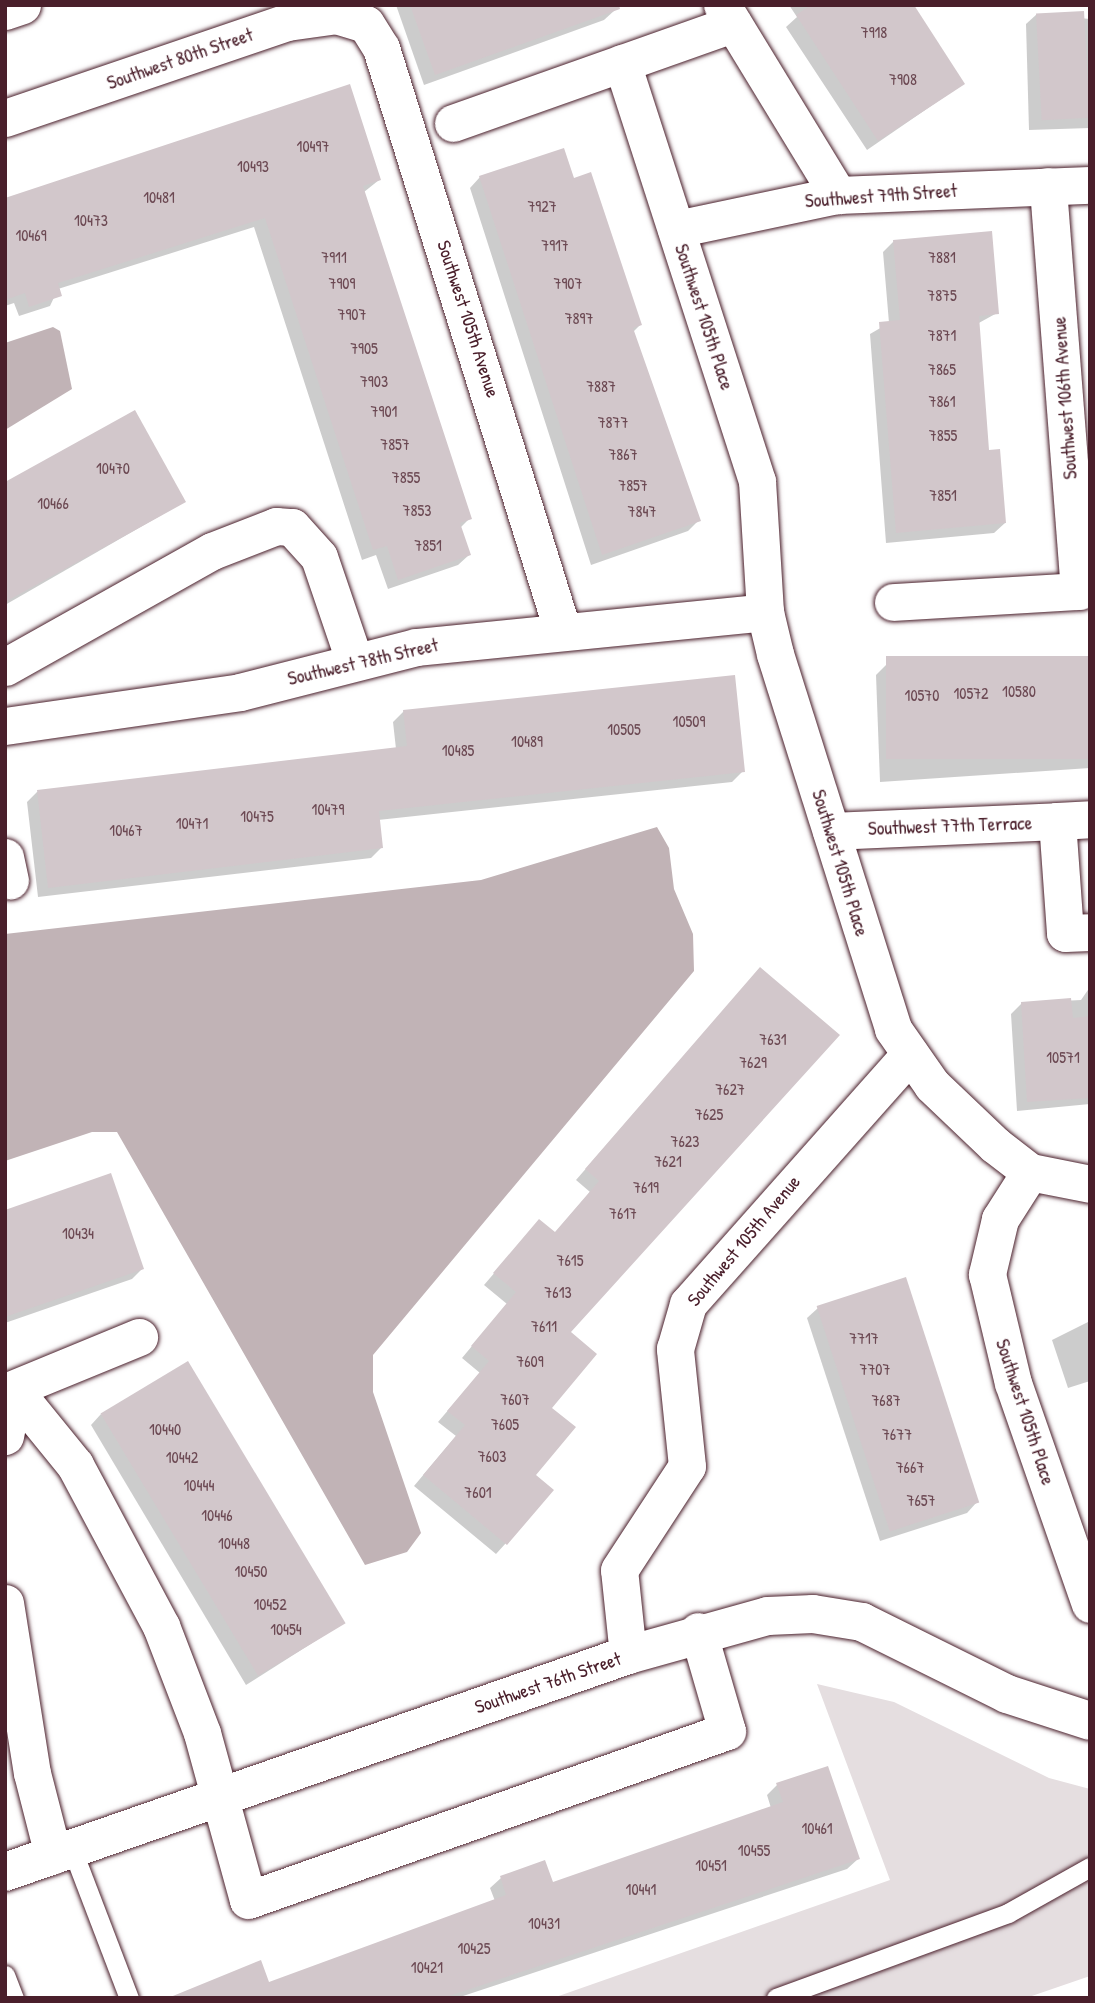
<!DOCTYPE html>
<style>
body{margin:0}
#map{position:relative;width:1095px;height:2003px;overflow:hidden;background:#fff;font-family:"Patrick Hand",sans-serif}
div>[style]{position:absolute}
.green>*{inset:0;background:#e5dee0}
.water>*{inset:0;background:#c1b3b6}
.shadow>*{inset:0;background:#0003}
.building>*{inset:0;background:#d2c7cb;transform-origin:0 0}
.roads{filter:drop-shadow(0 0 2px #4a1f2b) drop-shadow(0 0 2px #4a1f2b)}
.service>*{height:19px;margin:-9.5px;padding:0 9.5px;transform-origin:9.5px;border-radius:9.5px;background:#fff}
.minor>*{height:37px;margin:-18.5px;padding:0 18.5px;transform-origin:18.5px;border-radius:18.5px;background:#fff}
.tertiary>*{height:38px;margin:-19px;padding:0 19px;transform-origin:19px;border-radius:19px;background:#fff}
span{translate:-50% -50%;white-space:nowrap;text-align:center;line-height:1.15;-webkit-text-stroke:6px #fff;paint-order:stroke}
.number-label{font-size:16px;color:#6c4953}
.number-label span{-webkit-text-stroke-width:0}
.street-label{font-size:19px;color:#4a1f2b}
.frame{position:absolute;inset:0;border:7px solid #4a1f2b;pointer-events:none}
</style>
<div id="map">
<div class="green">
<i style="clip-path:polygon(817px 1684px,894px 1702px,1049px 1778px,1090px 1789px,1090px 1976px,1026px 1998px,553px 1998px,890px 1880px)"></i>
</div>
<div class="water">
<i style="clip-path:polygon(53px 327px,60px 331px,72px 389px,5px 430px,5px 343px)"></i>
<i style="clip-path:polygon(657px 827px,669px 848px,674px 889px,693px 934px,694px 971px,373px 1355px,373px 1392px,421px 1533px,407px 1552px,365px 1565px,117px 1132px,92px 1132px,5px 1161px,5px 934px,481px 880px)"></i>
</div>
<div class="shadow">
<i style="clip-path:polygon(396px 5px,613px 5px,615px 10px,604px 20px,424px 85px)"></i>
<i style="clip-path:polygon(789px 5px,911px 5px,963px 84px,867px 150px,786px 27px,797px 17px)"></i>
<i style="clip-path:polygon(1037px 14px,1090px 19px,1090px 128px,1029px 130px,1026px 24px)"></i>
<i style="clip-path:polygon(480px 177px,573px 180px,640px 325px,633px 332px,699px 520px,688px 531px,591px 565px,470px 188px)"></i>
<i style="clip-path:polygon(379px 180px,364px 192px,470px 518px,460px 528px,469px 555px,458px 565px,388px 589px,376px 555px,362px 560px,254px 227px,58px 289px,50px 306px,19px 316px,14px 303px,5px 306px,5px 199px)"></i>
<i style="clip-path:polygon(894px 241px,997px 313px,977px 324px,987px 452px,1005px 523px,994px 533px,886px 543px,870px 334px,889px 323px,883px 252px)"></i>
<i style="clip-path:polygon(5px 484px,184px 502px,5px 605px)"></i>
<i style="clip-path:polygon(1090px 657px,1090px 768px,880px 782px,876px 675px,887px 664px)"></i>
<i style="clip-path:polygon(404px 711px,743px 771px,732px 782px,378px 820px,381px 848px,371px 858px,38px 897px,27px 802px,37px 792px,396px 749px,393px 722px)"></i>
<i style="clip-path:polygon(750px 980px,568px 1333px,533px 1475px,506px 1543px,496px 1554px,414px 1486px,456px 1436px,438px 1422px,480px 1373px,462px 1358px,507px 1304px,484px 1285px,539px 1221px,554px 1234px,590px 1192px,576px 1180px)"></i>
<i style="clip-path:polygon(1090px 987px,1090px 1104px,1017px 1111px,1011px 1014px,1022px 1003px,1081px 1000px)"></i>
<i style="clip-path:polygon(5px 1212px,142px 1269px,132px 1279px,5px 1323px)"></i>
<i style="clip-path:polygon(818px 1308px,977px 1502px,967px 1513px,880px 1541px,807px 1318px)"></i>
<i style="clip-path:polygon(1090px 1321px,1090px 1381px,1068px 1388px,1052px 1340px)"></i>
<i style="clip-path:polygon(101px 1414px,342px 1624px,246px 1685px,91px 1425px)"></i>
<i style="clip-path:polygon(777px 1785px,858px 1859px,847px 1869px,457px 1998px,205px 1998px,202px 1990px,260px 1962px,268px 1984px,495px 1901px,490px 1888px,501px 1878px,552px 1884px,771px 1808px,767px 1795px)"></i>
</div>
<div class="building">
<i style="clip-path:polygon(410px 5px,619px 5px,620px 9px,435px 75px)"></i>
<i style="clip-path:polygon(811px 5px,914px 5px,965px 84px,878px 141px,796px 15px)"></i>
<i style="left:1084px;top:11px;width:107px;height:48px;rotate:87deg"></i>
<i style="clip-path:polygon(350px 84px,381px 180px,363px 186px,472px 519px,460px 523px,471px 555px,398px 580px,387px 546px,373px 550px,265px 218px,58px 283px,62px 296px,29px 307px,25px 293px,5px 300px,5px 198px)"></i>
<i style="clip-path:polygon(564px 148px,574px 178px,591px 172px,642px 325px,633px 328px,701px 521px,602px 555px,479px 176px)"></i>
<i style="clip-path:polygon(992px 231px,999px 314px,979px 316px,989px 450px,1000px 449px,1006px 523px,896px 533px,879px 322px,900px 320px,893px 240px)"></i>
<i style="clip-path:polygon(135px 410px,186px 502px,5px 602px,5px 482px)"></i>
<i style="left:1090px;top:656px;width:103px;height:204px;rotate:90deg"></i>
<i style="clip-path:polygon(735px 675px,745px 772px,379px 811px,383px 848px,48px 888px,37px 790px,407px 746px,403px 710px)"></i>
<i style="clip-path:polygon(760px 967px,840px 1035px,571px 1332px,597px 1354px,552px 1408px,576px 1427px,536px 1475px,554px 1490px,507px 1545px,423px 1475px,465px 1425px,447px 1411px,489px 1361px,471px 1346px,516px 1292px,493px 1273px,539px 1219px,555px 1232px,599px 1181px,585px 1169px)"></i>
<i style="clip-path:polygon(1071px 998px,1073px 1018px,1090px 1016px,1090px 1098px,1027px 1102px,1021px 1002px)"></i>
<i style="clip-path:polygon(111px 1173px,144px 1269px,5px 1317px,5px 1210px)"></i>
<i style="left:906px;top:1277px;width:237px;height:94px;rotate:72deg"></i>
<i style="left:188px;top:1361px;width:306px;height:102px;rotate:59deg"></i>
<i style="clip-path:polygon(828px 1766px,860px 1859px,443px 1998px,168px 1998px,261px 1960px,269px 1982px,506px 1895px,500px 1876px,545px 1860px,553px 1882px,783px 1802px,776px 1783px)"></i>
</div>
<div class="roads">
<div class="service">
<i style="left:72px;top:1849px;width:160px;rotate:69.1deg"></i>
<i style="left:5px;top:1975px;width:25px;rotate:69deg"></i>
<i style="left:776px;top:1998px;width:247px;rotate:-20.1deg"></i>
<i style="left:1008px;top:1913px;width:94px;rotate:-29.3deg"></i>
</div>
<div class="minor">
<i style="left:722px;top:5px;width:223px;rotate:58.6deg"></i>
<i style="left:5px;top:11px;width:18px;rotate:-19deg"></i>
<i style="left:622px;top:63px;width:439px;rotate:72.1deg"></i>
<i style="left:757px;top:481px;width:131px;rotate:86.5deg"></i>
<i style="left:765px;top:612px;width:43px;rotate:76.6deg"></i>
<i style="left:775px;top:654px;width:393px;rotate:72.5deg"></i>
<i style="left:893px;top:1029px;width:68px;rotate:55.1deg"></i>
<i style="left:932px;top:1085px;width:87px;rotate:43.6deg"></i>
<i style="left:995px;top:1145px;width:44px;rotate:37.6deg"></i>
<i style="left:1030px;top:1172px;width:61px;rotate:11.3deg"></i>
<i style="left:5px;top:118px;width:298px;rotate:-18.8deg"></i>
<i style="left:287px;top:22px;width:49px;rotate:-8.1deg"></i>
<i style="left:336px;top:15px;width:31px;rotate:17deg"></i>
<i style="left:366px;top:24px;width:28px;rotate:58deg"></i>
<i style="left:381px;top:48px;width:609px;rotate:72.7deg"></i>
<i style="left:453px;top:123px;width:297px;rotate:-19.5deg"></i>
<i style="left:676px;top:229px;width:166px;rotate:-11.9deg"></i>
<i style="left:838px;top:195px;width:252px;rotate:-2.3deg"></i>
<i style="left:893px;top:602px;width:186px;rotate:-3.4deg"></i>
<i style="left:1079px;top:591px;width:406px;rotate:-94.4deg"></i>
<i style="left:5px;top:667px;width:237px;rotate:-29.3deg"></i>
<i style="left:212px;top:551px;width:69px;rotate:-21.3deg"></i>
<i style="left:276px;top:526px;width:16px;rotate:4deg"></i>
<i style="left:292px;top:527px;width:40px;rotate:48deg"></i>
<i style="left:319px;top:557px;width:109px;rotate:71.2deg"></i>
<i style="left:5px;top:726px;width:237px;rotate:-8.2deg"></i>
<i style="left:240px;top:692px;width:182px;rotate:-14.3deg"></i>
<i style="left:416px;top:647px;width:351px;rotate:-5.7deg"></i>
<i style="left:1057px;top:821px;width:33px;rotate:-3deg"></i>
<i style="left:831px;top:831px;width:226px;rotate:-2.5deg"></i>
<i style="left:1057px;top:821px;width:112px;rotate:85.9deg"></i>
<i style="left:1065px;top:933px;width:25px;rotate:-2deg"></i>
<i style="left:5px;top:857px;width:24px;rotate:78deg"></i>
<i style="left:1030px;top:1172px;width:56px;rotate:122.6deg"></i>
<i style="left:1000px;top:1219px;width:57px;rotate:103.3deg"></i>
<i style="left:987px;top:1274px;width:112px;rotate:76.6deg"></i>
<i style="left:1013px;top:1383px;width:234px;rotate:70.8deg"></i>
<i style="left:14px;top:1390px;width:97px;rotate:50.9deg"></i>
<i style="left:75px;top:1465px;width:183px;rotate:61.9deg"></i>
<i style="left:161px;top:1626px;width:115px;rotate:69deg"></i>
<i style="left:202px;top:1733px;width:173px;rotate:74.6deg"></i>
<i style="left:248px;top:1900px;width:508px;rotate:-19.43deg"></i>
<i style="left:727px;top:1731px;width:104px;rotate:-106.2deg"></i>
<i style="left:5px;top:1392px;width:145px;rotate:-22.3deg"></i>
<i style="left:5px;top:1436px;width:47px;rotate:-78.9deg"></i>
<i style="left:5px;top:1603px;width:172px;rotate:81deg"></i>
<i style="left:32px;top:1773px;width:85px;rotate:75.6deg"></i>
<i style="left:628px;top:1655px;width:85px;rotate:-96deg"></i>
<i style="left:619px;top:1570px;width:124px;rotate:-56.8deg"></i>
<i style="left:687px;top:1466px;width:118px;rotate:-95.9deg"></i>
<i style="left:675px;top:1349px;width:47px;rotate:-73.9deg"></i>
<i style="left:688px;top:1304px;width:334px;rotate:-48.4deg"></i>
</div>
<div class="tertiary">
<i style="left:5px;top:1872px;width:660px;rotate:-19.2deg"></i>
<i style="left:628px;top:1655px;width:145px;rotate:-15.6deg"></i>
<i style="left:768px;top:1616px;width:45px;rotate:-2.5deg"></i>
<i style="left:813px;top:1614px;width:50px;rotate:9.3deg"></i>
<i style="left:862px;top:1622px;width:162px;rotate:26.4deg"></i>
<i style="left:1007px;top:1694px;width:87px;rotate:18deg"></i>
</div>
</div>
<div class="number-label">
<span style="left:874px;top:32px">7918</span>
<span style="left:903px;top:79px">7908</span>
<span style="left:313px;top:146px">10497</span>
<span style="left:253px;top:166px">10493</span>
<span style="left:159px;top:197px">10481</span>
<span style="left:542px;top:206px">7927</span>
<span style="left:91px;top:220px">10473</span>
<span style="left:31px;top:235px">10469</span>
<span style="left:555px;top:245px">7917</span>
<span style="left:334px;top:257px">7911</span>
<span style="left:942px;top:257px">7881</span>
<span style="left:342px;top:283px">7909</span>
<span style="left:568px;top:283px">7907</span>
<span style="left:942px;top:295px">7875</span>
<span style="left:352px;top:314px">7907</span>
<span style="left:579px;top:318px">7897</span>
<span style="left:942px;top:335px">7871</span>
<span style="left:364px;top:348px">7905</span>
<span style="left:942px;top:369px">7865</span>
<span style="left:374px;top:381px">7903</span>
<span style="left:601px;top:386px">7887</span>
<span style="left:942px;top:401px">7861</span>
<span style="left:384px;top:411px">7901</span>
<span style="left:613px;top:422px">7877</span>
<span style="left:943px;top:435px">7855</span>
<span style="left:395px;top:444px">7857</span>
<span style="left:623px;top:454px">7867</span>
<span style="left:113px;top:468px">10470</span>
<span style="left:406px;top:477px">7855</span>
<span style="left:633px;top:485px">7857</span>
<span style="left:943px;top:495px">7851</span>
<span style="left:53px;top:503px">10466</span>
<span style="left:417px;top:510px">7853</span>
<span style="left:642px;top:511px">7847</span>
<span style="left:428px;top:545px">7851</span>
<span style="left:1019px;top:691px">10580</span>
<span style="left:971px;top:693px">10572</span>
<span style="left:922px;top:695px">10570</span>
<span style="left:689px;top:721px">10509</span>
<span style="left:624px;top:729px">10505</span>
<span style="left:527px;top:741px">10489</span>
<span style="left:458px;top:750px">10485</span>
<span style="left:328px;top:809px">10479</span>
<span style="left:257px;top:816px">10475</span>
<span style="left:192px;top:823px">10471</span>
<span style="left:126px;top:830px">10467</span>
<span style="left:773px;top:1039px">7631</span>
<span style="left:1063px;top:1057px">10571</span>
<span style="left:753px;top:1062px">7629</span>
<span style="left:730px;top:1089px">7627</span>
<span style="left:709px;top:1114px">7625</span>
<span style="left:685px;top:1141px">7623</span>
<span style="left:668px;top:1161px">7621</span>
<span style="left:646px;top:1187px">7619</span>
<span style="left:623px;top:1213px">7617</span>
<span style="left:78px;top:1233px">10434</span>
<span style="left:570px;top:1260px">7615</span>
<span style="left:558px;top:1292px">7613</span>
<span style="left:544px;top:1326px">7611</span>
<span style="left:864px;top:1338px">7717</span>
<span style="left:530px;top:1361px">7609</span>
<span style="left:875px;top:1369px">7707</span>
<span style="left:515px;top:1399px">7607</span>
<span style="left:886px;top:1400px">7687</span>
<span style="left:505px;top:1424px">7605</span>
<span style="left:165px;top:1429px">10440</span>
<span style="left:897px;top:1434px">7677</span>
<span style="left:492px;top:1456px">7603</span>
<span style="left:182px;top:1457px">10442</span>
<span style="left:910px;top:1467px">7667</span>
<span style="left:199px;top:1485px">10444</span>
<span style="left:478px;top:1492px">7601</span>
<span style="left:921px;top:1500px">7657</span>
<span style="left:217px;top:1515px">10446</span>
<span style="left:234px;top:1543px">10448</span>
<span style="left:251px;top:1571px">10450</span>
<span style="left:270px;top:1604px">10452</span>
<span style="left:286px;top:1629px">10454</span>
<span style="left:817px;top:1828px">10461</span>
<span style="left:754px;top:1850px">10455</span>
<span style="left:711px;top:1865px">10451</span>
<span style="left:641px;top:1889px">10441</span>
<span style="left:544px;top:1923px">10431</span>
<span style="left:474px;top:1948px">10425</span>
<span style="left:427px;top:1967px">10421</span>
</div>
<div class="street-label">
<span style="left:180px;top:59px;rotate:-19deg">Southwest 80th Street</span>
<span style="left:881px;top:196px;rotate:-4deg">Southwest 79th Street</span>
<span style="left:704px;top:317px;rotate:72deg">Southwest 105th Place</span>
<span style="left:468px;top:319px;rotate:72deg">Southwest 105th Avenue</span>
<span style="left:1065px;top:398px;rotate:-94deg">Southwest 106th Avenue</span>
<span style="left:363px;top:662px;rotate:-13deg">Southwest 78th Street</span>
<span style="left:950px;top:826px;rotate:-2deg">Southwest 77th Terrace</span>
<span style="left:840px;top:863px;rotate:73deg">Southwest 105th Place</span>
<span style="left:744px;top:1241px;rotate:-50deg">Southwest 105th Avenue</span>
<span style="left:1025px;top:1412px;rotate:72deg">Southwest 105th Place</span>
<span style="left:548px;top:1683px;rotate:-19deg">Southwest 76th Street</span>
</div>
<div class="frame"></div>
</div>
